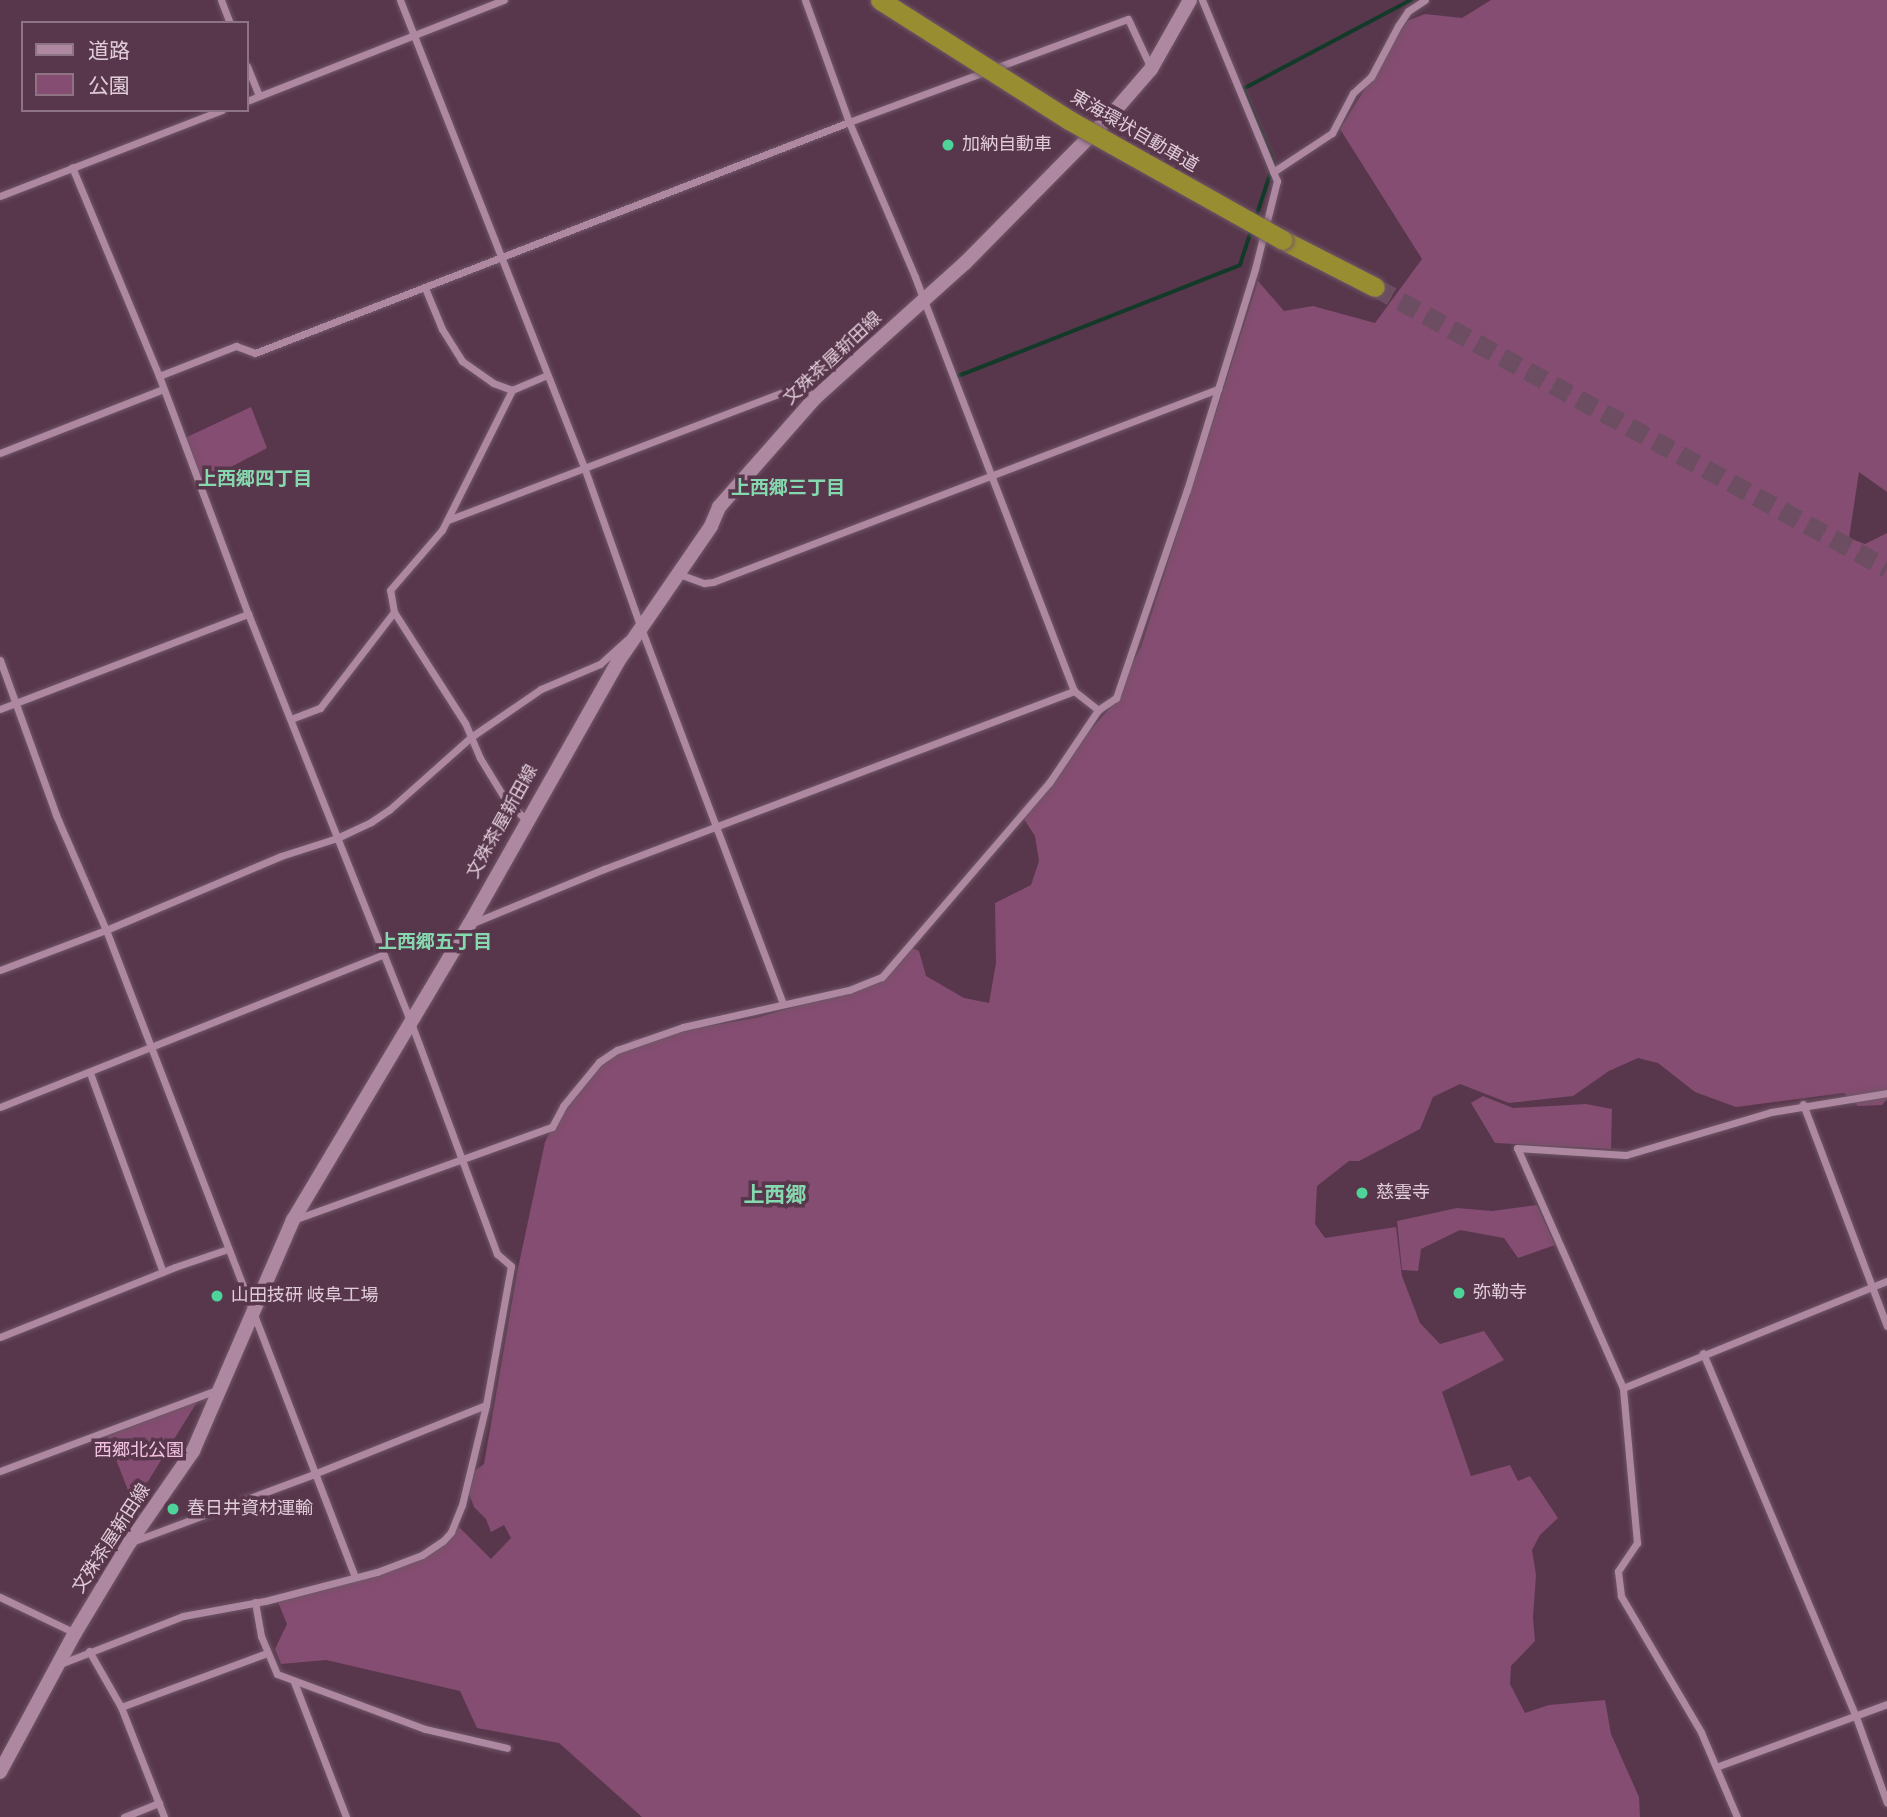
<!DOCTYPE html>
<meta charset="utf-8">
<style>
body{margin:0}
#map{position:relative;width:1887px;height:1817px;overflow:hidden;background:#58374c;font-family:"Source Sans 3","Noto Sans JP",sans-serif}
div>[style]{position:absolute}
.green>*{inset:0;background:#844d71}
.stream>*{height:3.5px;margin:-1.75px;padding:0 1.75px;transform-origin:1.75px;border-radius:1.75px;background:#133a28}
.highway-tunnel>*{height:19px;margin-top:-9.5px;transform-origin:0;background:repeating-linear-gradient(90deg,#6c4d61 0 19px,transparent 0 29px)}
.roads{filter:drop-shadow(0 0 2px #705667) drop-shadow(0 0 2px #705667)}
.street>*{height:7px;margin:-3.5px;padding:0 3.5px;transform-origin:3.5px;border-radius:3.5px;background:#ae88a0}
.secondary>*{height:14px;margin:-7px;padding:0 7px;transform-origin:7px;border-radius:7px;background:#ae88a0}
.highway>*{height:19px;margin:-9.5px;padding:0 9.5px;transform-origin:9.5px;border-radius:9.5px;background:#998d32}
.bridges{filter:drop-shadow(0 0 2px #705667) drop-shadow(0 0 2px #705667)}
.highway-bridge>*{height:19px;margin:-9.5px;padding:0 9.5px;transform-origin:9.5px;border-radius:9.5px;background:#998d32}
.dots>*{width:19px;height:19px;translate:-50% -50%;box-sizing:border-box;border:4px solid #58374c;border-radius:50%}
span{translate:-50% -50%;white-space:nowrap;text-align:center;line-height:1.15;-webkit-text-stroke:7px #58374c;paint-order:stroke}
.street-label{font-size:18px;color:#e0ccd8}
.poi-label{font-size:18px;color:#e0ccd8}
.left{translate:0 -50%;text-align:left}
.park-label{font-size:18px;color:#f4c3e1}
.neighbourhood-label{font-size:19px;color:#86d8af;font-weight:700}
.quarter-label{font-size:21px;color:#86d8af;font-weight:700}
.legend{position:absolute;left:21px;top:21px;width:228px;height:91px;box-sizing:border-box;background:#58374c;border:2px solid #8e7384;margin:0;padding:9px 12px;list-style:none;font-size:21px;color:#e0ccd8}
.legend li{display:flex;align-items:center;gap:14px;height:35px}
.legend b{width:35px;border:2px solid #8e7384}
</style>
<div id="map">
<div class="green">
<i style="clip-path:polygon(1491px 0,1887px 0,1887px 492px,1859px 472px,1849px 538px,1865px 544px,1887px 533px,1887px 1099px,1882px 1105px,1858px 1106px,1844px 1093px,1736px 1107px,1695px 1092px,1658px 1063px,1638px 1058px,1609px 1071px,1573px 1096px,1509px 1103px,1460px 1084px,1433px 1097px,1420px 1129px,1359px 1161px,1349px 1161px,1317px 1186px,1315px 1224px,1325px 1238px,1396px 1227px,1402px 1276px,1420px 1323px,1440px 1344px,1484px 1331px,1504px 1360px,1442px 1392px,1471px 1476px,1510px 1465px,1518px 1481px,1530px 1476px,1558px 1518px,1540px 1535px,1532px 1550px,1536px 1575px,1533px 1618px,1535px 1641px,1511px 1666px,1510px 1684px,1525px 1713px,1549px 1705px,1605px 1700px,1611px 1734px,1639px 1797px,1640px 1817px,642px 1817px,559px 1743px,477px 1728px,460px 1691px,326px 1660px,281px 1664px,275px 1649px,287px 1624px,278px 1602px,367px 1579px,416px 1562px,446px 1544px,457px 1525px,491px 1559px,511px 1538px,504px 1525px,491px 1532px,486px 1519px,474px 1507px,467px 1488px,473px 1472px,484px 1464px,517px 1273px,545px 1142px,570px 1091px,606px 1056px,634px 1039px,756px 1018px,862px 987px,877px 979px,908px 946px,919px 951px,926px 976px,964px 998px,989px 1003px,996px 963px,995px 903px,1031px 885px,1039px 861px,1035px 836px,1022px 816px,1017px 814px,1109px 709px,1141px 647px,1258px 281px,1284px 311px,1313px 306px,1375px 323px,1422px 259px,1340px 129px,1407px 21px,1425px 14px,1462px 18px)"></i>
<i style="clip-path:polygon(251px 407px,267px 448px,201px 483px,185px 438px)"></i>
<i style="clip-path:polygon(1483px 1096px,1513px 1108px,1586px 1104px,1612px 1109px,1611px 1149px,1495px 1143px,1471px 1103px)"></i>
<i style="clip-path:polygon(1537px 1205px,1555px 1245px,1518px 1258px,1504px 1238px,1460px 1230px,1421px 1249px,1418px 1271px,1402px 1270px,1397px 1221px,1457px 1208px,1492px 1211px)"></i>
<i style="clip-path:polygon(197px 1402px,147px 1483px,131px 1498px,107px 1436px)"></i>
</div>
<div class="stream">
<i style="left:1256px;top:217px;width:57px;rotate:-71.6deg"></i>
<i style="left:1274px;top:163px;width:80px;rotate:-112.7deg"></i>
<i style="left:1243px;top:89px;width:190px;rotate:-27.9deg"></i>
<i style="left:956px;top:377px;width:305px;rotate:-21.5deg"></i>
<i style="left:1240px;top:265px;width:36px;rotate:-72deg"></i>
</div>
<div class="highway-tunnel">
<i style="left:1375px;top:287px;width:584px;rotate:28.76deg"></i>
</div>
<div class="roads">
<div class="street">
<i style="left:221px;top:0;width:25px;rotate:69deg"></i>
<i style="left:400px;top:0;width:502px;rotate:68.5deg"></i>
<i style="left:584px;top:467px;width:171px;rotate:70.5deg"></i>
<i style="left:641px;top:628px;width:401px;rotate:69.3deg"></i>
<i style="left:805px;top:0;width:130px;rotate:70.2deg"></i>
<i style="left:849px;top:122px;width:168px;rotate:66.9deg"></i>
<i style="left:915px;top:277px;width:443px;rotate:69deg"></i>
<i style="left:1074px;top:691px;width:31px;rotate:38deg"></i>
<i style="left:247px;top:66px;width:32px;rotate:68deg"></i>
<i style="left:247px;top:101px;width:276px;rotate:-21.5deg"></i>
<i style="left:1273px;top:172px;width:71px;rotate:-33.5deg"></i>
<i style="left:1332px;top:133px;width:45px;rotate:-62.3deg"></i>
<i style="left:1353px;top:93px;width:24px;rotate:-42deg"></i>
<i style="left:1371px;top:77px;width:58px;rotate:-62.1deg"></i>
<i style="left:1398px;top:26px;width:18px;rotate:-56deg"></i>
<i style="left:1408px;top:11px;width:20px;rotate:-33deg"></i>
<i style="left:0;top:196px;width:238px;rotate:-21.2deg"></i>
<i style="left:425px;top:288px;width:44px;rotate:67.5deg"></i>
<i style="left:442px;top:329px;width:38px;rotate:58deg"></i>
<i style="left:462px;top:361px;width:38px;rotate:35deg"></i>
<i style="left:493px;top:383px;width:20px;rotate:20deg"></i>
<i style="left:159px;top:376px;width:83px;rotate:-21.3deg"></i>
<i style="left:236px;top:346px;width:20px;rotate:20deg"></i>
<i style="left:255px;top:353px;width:637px;rotate:-21.25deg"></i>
<i style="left:849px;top:122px;width:297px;rotate:-20.3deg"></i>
<i style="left:1128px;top:19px;width:54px;rotate:64.9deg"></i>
<i style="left:0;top:453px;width:175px;rotate:-21.4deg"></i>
<i style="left:448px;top:520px;width:375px;rotate:-20.9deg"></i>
<i style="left:798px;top:386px;width:21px;rotate:31deg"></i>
<i style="left:679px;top:574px;width:27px;rotate:20deg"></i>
<i style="left:704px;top:583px;width:9px;rotate:-6deg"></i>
<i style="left:713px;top:582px;width:541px;rotate:-20.92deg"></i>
<i style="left:0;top:660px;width:165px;rotate:70.1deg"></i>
<i style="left:56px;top:815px;width:125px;rotate:66.5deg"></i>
<i style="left:106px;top:930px;width:693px;rotate:68.95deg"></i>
<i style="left:0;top:709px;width:266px;rotate:-21deg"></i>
<i style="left:291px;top:719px;width:31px;rotate:-21deg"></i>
<i style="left:320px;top:708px;width:121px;rotate:-52.4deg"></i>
<i style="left:527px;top:821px;width:31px;rotate:-135deg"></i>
<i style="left:505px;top:799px;width:48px;rotate:-121.4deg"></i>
<i style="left:480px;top:758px;width:38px;rotate:-113deg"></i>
<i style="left:465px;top:723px;width:132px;rotate:-122.6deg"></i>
<i style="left:394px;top:612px;width:22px;rotate:-100deg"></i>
<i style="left:390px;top:590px;width:79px;rotate:-49.1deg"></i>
<i style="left:442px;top:530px;width:157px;rotate:-63.4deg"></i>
<i style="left:512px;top:390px;width:38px;rotate:-23deg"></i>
<i style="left:473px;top:923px;width:142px;rotate:-22.4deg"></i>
<i style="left:604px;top:869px;width:503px;rotate:-20.74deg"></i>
<i style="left:0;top:970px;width:113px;rotate:-20.7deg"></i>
<i style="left:106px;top:930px;width:190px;rotate:-22.9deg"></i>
<i style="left:281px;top:856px;width:59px;rotate:-17.8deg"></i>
<i style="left:337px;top:838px;width:38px;rotate:-25deg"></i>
<i style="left:371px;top:822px;width:22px;rotate:-34deg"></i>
<i style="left:389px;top:810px;width:110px;rotate:-41.7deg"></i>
<i style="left:471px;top:737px;width:85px;rotate:-34.4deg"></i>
<i style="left:541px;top:689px;width:64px;rotate:-23deg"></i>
<i style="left:600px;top:664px;width:36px;rotate:-42deg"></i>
<i style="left:90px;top:1073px;width:212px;rotate:69.9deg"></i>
<i style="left:1803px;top:1104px;width:237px;rotate:69.3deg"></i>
<i style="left:0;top:1107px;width:411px;rotate:-21.7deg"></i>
<i style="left:296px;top:1219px;width:272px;rotate:-19.8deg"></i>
<i style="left:552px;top:1127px;width:24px;rotate:-62deg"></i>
<i style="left:563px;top:1106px;width:57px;rotate:-50.7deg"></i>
<i style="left:599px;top:1062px;width:22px;rotate:-34deg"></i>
<i style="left:617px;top:1050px;width:70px;rotate:-19.2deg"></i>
<i style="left:683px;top:1027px;width:170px;rotate:-12.6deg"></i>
<i style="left:849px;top:990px;width:35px;rotate:-22deg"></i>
<i style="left:882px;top:977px;width:256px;rotate:-49.3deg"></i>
<i style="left:1049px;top:783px;width:88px;rotate:-56.1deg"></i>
<i style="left:1098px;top:710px;width:22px;rotate:-34deg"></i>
<i style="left:1116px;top:698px;width:220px;rotate:-71.2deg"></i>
<i style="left:1187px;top:490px;width:231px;rotate:-72.9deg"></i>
<i style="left:1255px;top:269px;width:91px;rotate:-76deg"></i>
<i style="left:1277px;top:181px;width:196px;rotate:-112.5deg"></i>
<i style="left:0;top:1337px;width:188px;rotate:-21.8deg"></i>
<i style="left:175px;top:1267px;width:56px;rotate:-18.8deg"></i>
<i style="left:1703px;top:1353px;width:395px;rotate:67.2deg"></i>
<i style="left:1856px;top:1717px;width:91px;rotate:70.2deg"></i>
<i style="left:1623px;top:1388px;width:285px;rotate:-22.1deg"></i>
<i style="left:0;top:1471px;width:232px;rotate:-20.5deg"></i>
<i style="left:134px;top:1541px;width:192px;rotate:-20.4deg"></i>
<i style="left:314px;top:1474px;width:185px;rotate:-21.9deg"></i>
<i style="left:0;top:1597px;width:83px;rotate:25.6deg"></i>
<i style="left:255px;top:1602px;width:35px;rotate:80deg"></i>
<i style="left:261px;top:1636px;width:41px;rotate:67.2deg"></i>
<i style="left:277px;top:1674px;width:158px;rotate:20.4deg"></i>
<i style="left:425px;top:1729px;width:84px;rotate:13deg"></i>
<i style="left:89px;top:1651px;width:64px;rotate:60.3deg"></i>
<i style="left:121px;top:1707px;width:118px;rotate:68.6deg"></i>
<i style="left:60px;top:1664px;width:132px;rotate:-21.3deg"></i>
<i style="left:183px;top:1616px;width:83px;rotate:-10.4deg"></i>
<i style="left:265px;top:1601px;width:116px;rotate:-14.5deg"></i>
<i style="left:377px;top:1572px;width:48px;rotate:-20.7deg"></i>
<i style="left:422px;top:1555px;width:25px;rotate:-34deg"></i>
<i style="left:443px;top:1541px;width:12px;rotate:-48deg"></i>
<i style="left:451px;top:1532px;width:29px;rotate:-68deg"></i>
<i style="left:462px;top:1505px;width:103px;rotate:-76.5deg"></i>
<i style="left:486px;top:1405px;width:141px;rotate:-79.8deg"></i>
<i style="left:511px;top:1266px;width:18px;rotate:-139deg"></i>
<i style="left:497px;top:1254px;width:246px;rotate:-110.4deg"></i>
<i style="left:411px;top:1023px;width:440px;rotate:-111.7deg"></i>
<i style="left:248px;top:614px;width:254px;rotate:-110.5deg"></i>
<i style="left:159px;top:376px;width:226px;rotate:-112.6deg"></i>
<i style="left:294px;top:1682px;width:145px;rotate:68.9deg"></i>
<i style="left:121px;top:1707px;width:156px;rotate:-20.3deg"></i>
<i style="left:1716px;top:1767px;width:182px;rotate:-20.2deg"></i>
<i style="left:124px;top:1817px;width:38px;rotate:-22deg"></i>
<i style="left:1737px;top:1817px;width:92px;rotate:-113deg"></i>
<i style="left:1701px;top:1732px;width:158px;rotate:-120.5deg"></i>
<i style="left:1621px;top:1596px;width:25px;rotate:-97deg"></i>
<i style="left:1618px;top:1571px;width:34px;rotate:-56deg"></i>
<i style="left:1637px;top:1543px;width:156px;rotate:-95.2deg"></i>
<i style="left:1623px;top:1388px;width:262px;rotate:-113.8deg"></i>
<i style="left:1517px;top:1148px;width:109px;rotate:3.7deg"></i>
<i style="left:1626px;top:1155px;width:151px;rotate:-16.5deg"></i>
<i style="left:1771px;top:1112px;width:118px;rotate:-9.3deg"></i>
</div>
<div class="secondary">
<i style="left:0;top:1772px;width:158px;rotate:-61.7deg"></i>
<i style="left:75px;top:1633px;width:106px;rotate:-58.9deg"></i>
<i style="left:130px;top:1542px;width:111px;rotate:-55.3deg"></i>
<i style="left:193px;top:1451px;width:252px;rotate:-66.6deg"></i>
<i style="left:293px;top:1220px;width:344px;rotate:-59.2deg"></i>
<i style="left:469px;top:925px;width:301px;rotate:-60.5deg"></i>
<i style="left:617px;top:663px;width:166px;rotate:-55.5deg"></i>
<i style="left:711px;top:526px;width:21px;rotate:-67deg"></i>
<i style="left:719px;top:507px;width:147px;rotate:-48.6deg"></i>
<i style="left:816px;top:397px;width:200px;rotate:-42deg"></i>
<i style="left:965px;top:263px;width:209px;rotate:-45.4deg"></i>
<i style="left:1112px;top:114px;width:60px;rotate:-49.1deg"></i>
<i style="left:1151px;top:69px;width:79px;rotate:-60.5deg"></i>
</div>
<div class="highway">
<i style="left:1283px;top:240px;width:103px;rotate:27.1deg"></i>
</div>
</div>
<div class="bridges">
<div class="highway-bridge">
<i style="left:880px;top:0;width:224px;rotate:32.4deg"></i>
<i style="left:1069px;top:120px;width:245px;rotate:29.3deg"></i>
</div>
</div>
<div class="dots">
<i style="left:948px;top:145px;background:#4ed399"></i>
<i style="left:1362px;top:1193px;background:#4ed399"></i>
<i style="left:1459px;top:1293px;background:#4ed399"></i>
<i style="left:217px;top:1296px;background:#4ed399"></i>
<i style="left:173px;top:1509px;background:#4ed399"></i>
</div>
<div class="street-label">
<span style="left:1134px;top:132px;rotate:30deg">東海環状自動車道</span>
<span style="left:833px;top:359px;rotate:-43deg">文殊茶屋新田線</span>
<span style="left:503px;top:822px;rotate:-61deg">文殊茶屋新田線</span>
<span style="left:112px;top:1539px;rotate:-57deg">文殊茶屋新田線</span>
</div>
<div class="poi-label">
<span class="left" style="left:962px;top:145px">加納自動車</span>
<span class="left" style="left:1376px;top:1193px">慈雲寺</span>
<span class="left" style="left:1473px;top:1293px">弥勒寺</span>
<span class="left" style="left:231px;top:1296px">山田技研 岐阜工場</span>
<span class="left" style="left:187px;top:1509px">春日井資材運輸</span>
</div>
<div class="park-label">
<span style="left:139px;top:1451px">西郷北公園</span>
</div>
<div class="neighbourhood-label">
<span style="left:255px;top:480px">上西郷四丁目</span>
<span style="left:788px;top:489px">上西郷三丁目</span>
<span style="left:435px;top:943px">上西郷五丁目</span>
</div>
<div class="quarter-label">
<span style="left:775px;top:1195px">上西郷</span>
</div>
<ul class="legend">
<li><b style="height:9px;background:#ae88a0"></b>道路</li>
<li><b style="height:19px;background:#844d71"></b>公園</li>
</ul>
</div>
